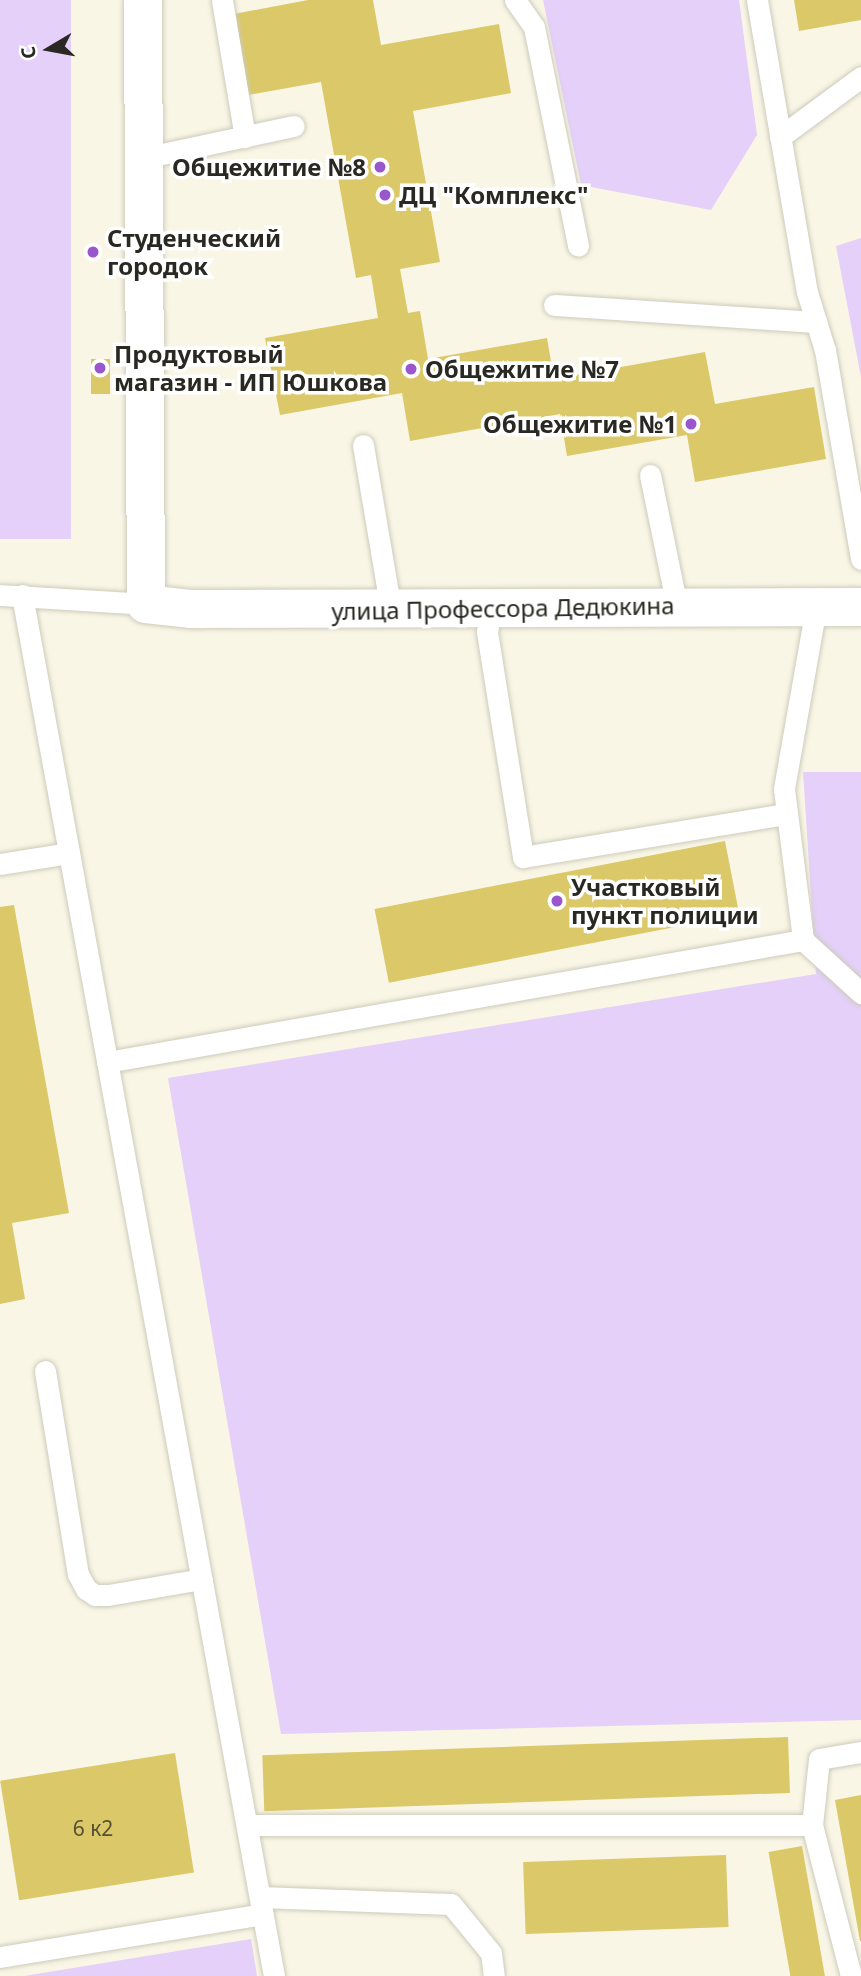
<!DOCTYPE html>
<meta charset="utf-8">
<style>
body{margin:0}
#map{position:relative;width:861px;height:1976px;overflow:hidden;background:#f9f6e6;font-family:"Noto Sans",sans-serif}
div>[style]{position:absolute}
.green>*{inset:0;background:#e4d0f8;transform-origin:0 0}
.building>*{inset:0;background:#dbc868;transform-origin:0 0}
.roads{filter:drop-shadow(0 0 2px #cdcbbb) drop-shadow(0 0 2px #cdcbbb)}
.lane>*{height:21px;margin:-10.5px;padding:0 10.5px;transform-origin:10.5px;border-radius:10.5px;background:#fff}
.street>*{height:38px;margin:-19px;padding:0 19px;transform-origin:19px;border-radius:19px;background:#fff}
.dots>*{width:19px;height:19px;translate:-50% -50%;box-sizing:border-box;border:4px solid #fff;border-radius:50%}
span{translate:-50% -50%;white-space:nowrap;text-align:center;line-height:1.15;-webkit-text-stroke:7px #fff;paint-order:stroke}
.number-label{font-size:21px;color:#565034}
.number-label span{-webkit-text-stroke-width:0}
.poi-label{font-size:24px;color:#292822;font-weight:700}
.right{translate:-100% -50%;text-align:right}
.left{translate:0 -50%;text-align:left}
.street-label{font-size:24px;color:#292822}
.north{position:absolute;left:14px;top:14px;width:70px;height:70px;-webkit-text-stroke:5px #fff;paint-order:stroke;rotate:260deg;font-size:19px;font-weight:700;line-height:28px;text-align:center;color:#292822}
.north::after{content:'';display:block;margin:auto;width:24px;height:32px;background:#292822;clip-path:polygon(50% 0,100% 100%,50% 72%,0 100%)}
</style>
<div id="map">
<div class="green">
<i style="left:0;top:0;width:71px;height:539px"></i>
<i style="clip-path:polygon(543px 0,739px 0,757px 135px,711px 210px,581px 185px)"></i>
<i style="clip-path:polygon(861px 238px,861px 377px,836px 246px)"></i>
<i style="clip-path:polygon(803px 772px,861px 772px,861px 1720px,281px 1734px,168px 1078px,816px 974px)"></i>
<i style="clip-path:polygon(251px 1939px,257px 1976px,24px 1976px)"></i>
</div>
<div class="building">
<i style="clip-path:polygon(308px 0,373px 0,381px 45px,499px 24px,511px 93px,413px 111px,440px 262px,400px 269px,408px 313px,420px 311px,428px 359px,547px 338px,554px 379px,705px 352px,715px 404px,814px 387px,826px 459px,695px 482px,687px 435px,567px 456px,560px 414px,410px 441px,402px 393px,280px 415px,265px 338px,378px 318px,371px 275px,356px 278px,321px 82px,248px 95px,234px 14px)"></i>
<i style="clip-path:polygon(794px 0,861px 0,861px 20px,799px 31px)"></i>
<i style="left:91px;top:359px;width:19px;height:35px"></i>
<i style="left:725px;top:841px;width:75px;height:357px;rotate:79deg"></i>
<i style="clip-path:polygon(14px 905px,69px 1213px,12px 1223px,25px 1299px,0 1304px,0 907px)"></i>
<i style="left:788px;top:1737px;width:56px;height:526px;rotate:88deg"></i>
<i style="left:175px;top:1753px;width:121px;height:177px;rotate:81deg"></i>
<i style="clip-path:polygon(861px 1795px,861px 1941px,860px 1941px,835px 1800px)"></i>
<i style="left:802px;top:1846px;width:132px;height:34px;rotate:80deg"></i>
<i style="left:726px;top:1855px;width:72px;height:203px;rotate:88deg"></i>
</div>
<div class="roads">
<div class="lane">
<i style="left:222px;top:0;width:139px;rotate:80.5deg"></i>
<i style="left:515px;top:0;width:33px;rotate:55deg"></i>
<i style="left:534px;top:27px;width:223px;rotate:78.6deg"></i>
<i style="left:757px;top:0;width:296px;rotate:80.3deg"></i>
<i style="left:807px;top:292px;width:61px;rotate:72.8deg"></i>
<i style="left:825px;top:350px;width:212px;rotate:80.2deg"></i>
<i style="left:780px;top:137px;width:101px;rotate:-36.5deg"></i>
<i style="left:143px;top:158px;width:154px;rotate:-12deg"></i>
<i style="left:554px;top:305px;width:263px;rotate:3.7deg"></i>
<i style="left:363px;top:445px;width:167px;rotate:80.4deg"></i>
<i style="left:650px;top:475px;width:134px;rotate:78.4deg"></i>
<i style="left:0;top:595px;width:146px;rotate:3.5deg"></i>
<i style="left:22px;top:595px;width:1404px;rotate:79.66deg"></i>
<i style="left:816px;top:607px;width:185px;rotate:100deg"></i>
<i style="left:784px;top:789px;width:152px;rotate:82.8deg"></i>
<i style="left:803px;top:940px;width:79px;rotate:42.4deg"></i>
<i style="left:491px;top:611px;width:21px;rotate:101deg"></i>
<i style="left:487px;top:632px;width:228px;rotate:80.9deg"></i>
<i style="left:523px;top:857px;width:267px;rotate:-9.3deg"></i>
<i style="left:0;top:864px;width:70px;rotate:-9.1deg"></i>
<i style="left:107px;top:1062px;width:707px;rotate:-9.94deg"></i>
<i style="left:45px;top:1371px;width:206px;rotate:80.8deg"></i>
<i style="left:78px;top:1574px;width:17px;rotate:62deg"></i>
<i style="left:86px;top:1589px;width:11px;rotate:34deg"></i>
<i style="left:95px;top:1595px;width:13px"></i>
<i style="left:108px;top:1595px;width:95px;rotate:-9.7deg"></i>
<i style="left:247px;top:1825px;width:565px"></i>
<i style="left:812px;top:1825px;width:156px;rotate:75.5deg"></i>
<i style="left:812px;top:1825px;width:66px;rotate:-83.9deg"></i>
<i style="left:819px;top:1759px;width:43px;rotate:-9.5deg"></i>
<i style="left:260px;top:1897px;width:191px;rotate:2.1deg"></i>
<i style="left:451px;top:1904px;width:63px;rotate:50.8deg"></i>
<i style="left:491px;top:1953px;width:23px;rotate:83deg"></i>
<i style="left:0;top:1957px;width:266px;rotate:-9.3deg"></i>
</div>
<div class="street">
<i style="left:143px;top:0;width:604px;rotate:89.72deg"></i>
<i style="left:146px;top:604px;width:44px;rotate:6.5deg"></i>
<i style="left:190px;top:609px;width:671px;rotate:-0.17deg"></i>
</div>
</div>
<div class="dots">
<i style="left:380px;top:167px;background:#9a57cd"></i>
<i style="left:385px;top:195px;background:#9a57cd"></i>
<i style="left:93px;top:252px;background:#9a57cd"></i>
<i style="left:100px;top:368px;background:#9a57cd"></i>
<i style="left:411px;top:369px;background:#9a57cd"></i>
<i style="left:691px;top:424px;background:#9a57cd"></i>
<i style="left:557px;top:901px;background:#9a57cd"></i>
</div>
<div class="number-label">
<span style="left:93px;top:1828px">6 к2</span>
</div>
<div class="poi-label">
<span class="right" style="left:366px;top:167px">Общежитие №8</span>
<span class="left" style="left:399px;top:195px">ДЦ "Комплекс"</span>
<span class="left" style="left:107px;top:252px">Студенческий<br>городок</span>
<span class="left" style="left:114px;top:368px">Продуктовый<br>магазин - ИП Юшкова</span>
<span class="left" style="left:425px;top:369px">Общежитие №7</span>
<span class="right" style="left:677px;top:424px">Общежитие №1</span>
<span class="left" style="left:571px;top:901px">Участковый<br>пункт полиции</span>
</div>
<div class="street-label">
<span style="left:503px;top:608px;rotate:-1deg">улица Профессора Дедюкина</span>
</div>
<div class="north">С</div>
</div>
